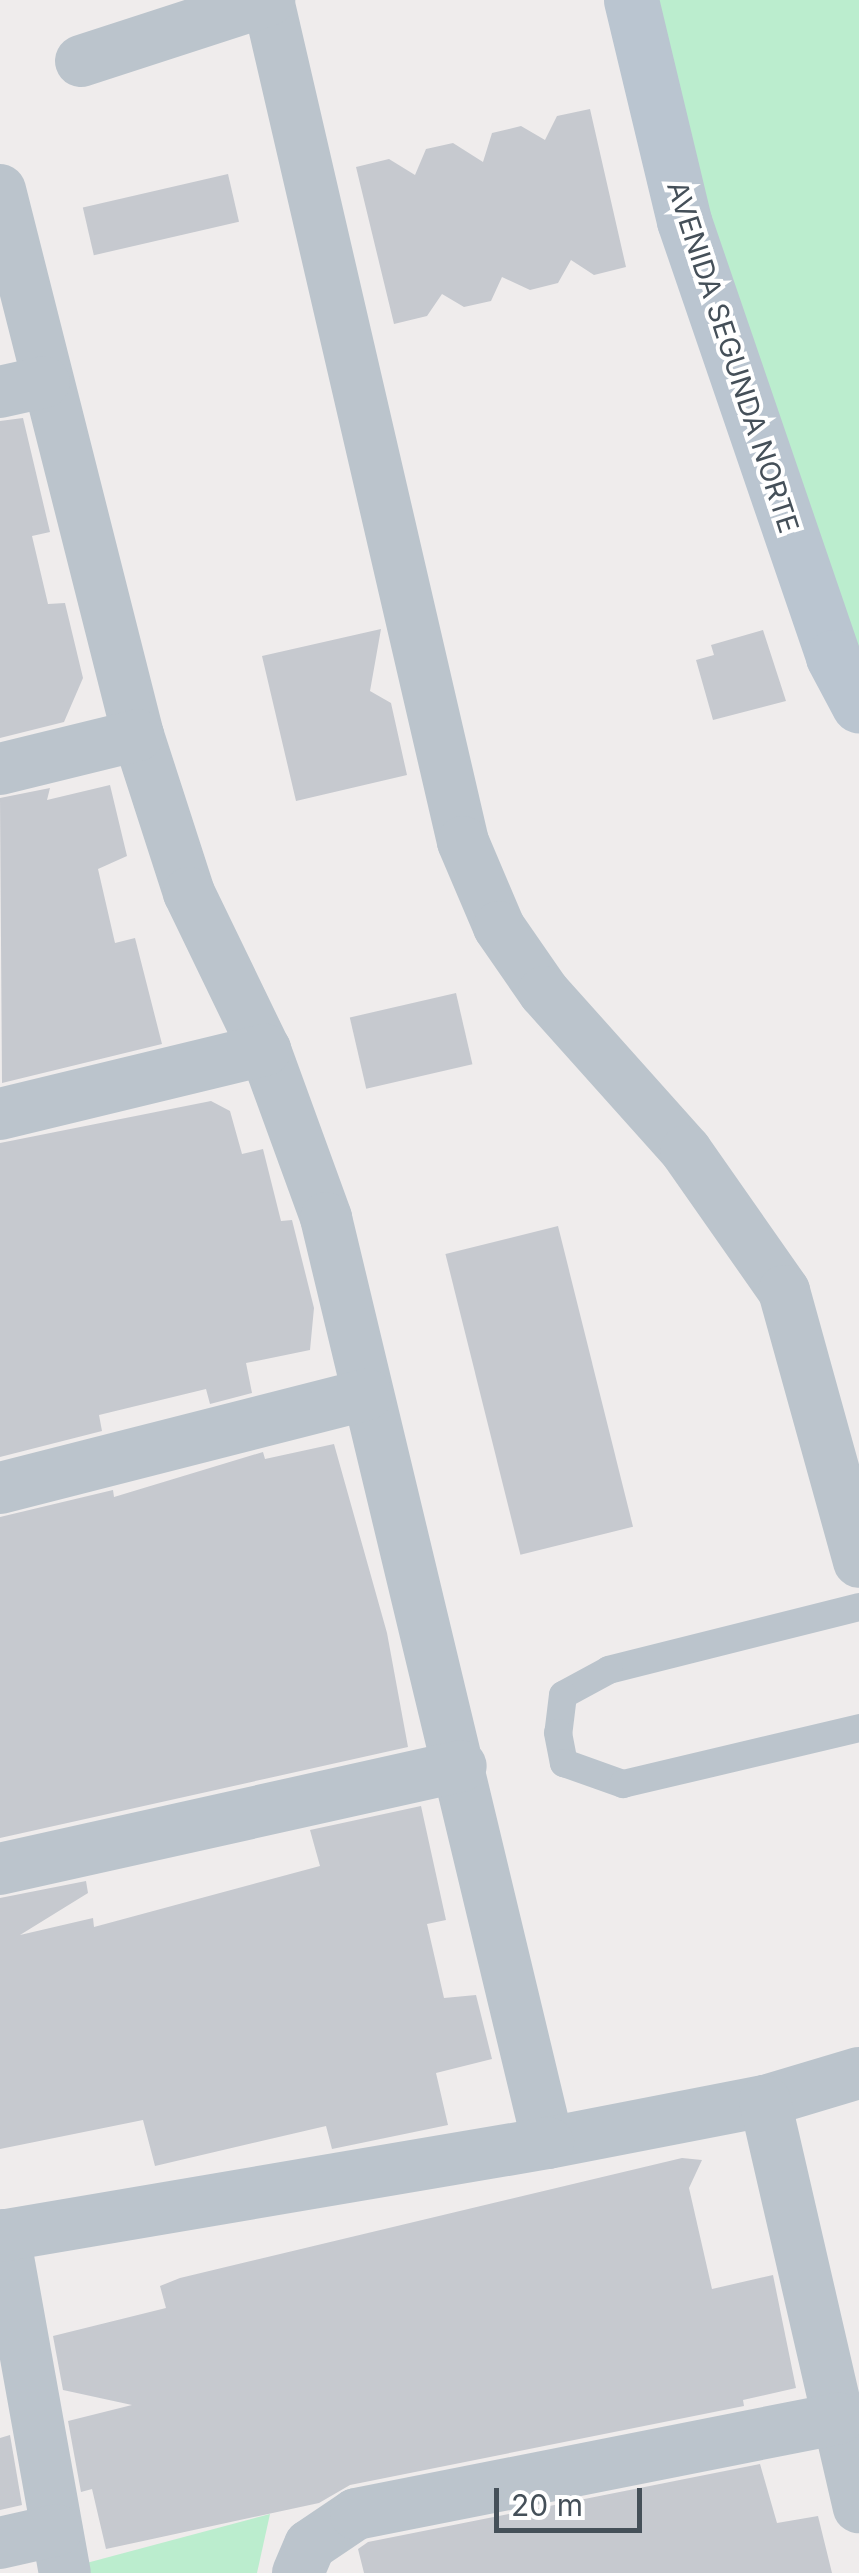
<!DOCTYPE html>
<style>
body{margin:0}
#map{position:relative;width:859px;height:2573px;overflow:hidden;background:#efecec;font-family:Inter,sans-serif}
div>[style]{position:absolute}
.green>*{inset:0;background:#bbedce}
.building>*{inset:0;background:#c6c9cf;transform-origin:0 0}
.service>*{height:28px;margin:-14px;padding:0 14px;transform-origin:14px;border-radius:14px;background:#bbc4cc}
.minor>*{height:52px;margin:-26px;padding:0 26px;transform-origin:26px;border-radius:26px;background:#bbc4cc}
.secondary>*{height:55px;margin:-27.5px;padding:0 27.5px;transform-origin:27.5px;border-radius:27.5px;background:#bac5d0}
span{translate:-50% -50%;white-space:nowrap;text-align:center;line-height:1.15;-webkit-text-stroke:8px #fff;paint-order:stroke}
.street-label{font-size:28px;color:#455059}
.scale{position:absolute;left:494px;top:2488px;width:148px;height:45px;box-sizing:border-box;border:5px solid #455059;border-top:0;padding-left:12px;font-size:30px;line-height:35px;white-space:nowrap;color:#455059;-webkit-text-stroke:8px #fff;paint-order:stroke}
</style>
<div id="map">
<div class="green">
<i style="clip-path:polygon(655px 0,859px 0,859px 675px,697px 211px)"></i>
<i style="clip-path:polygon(270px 2514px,257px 2573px,80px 2573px,79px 2565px)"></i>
</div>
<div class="building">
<i style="clip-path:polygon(590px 109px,626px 267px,594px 275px,571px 260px,558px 283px,530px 290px,502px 277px,491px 301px,464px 307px,442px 294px,427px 316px,394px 324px,356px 167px,389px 159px,415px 175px,426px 149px,453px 143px,483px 162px,492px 133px,521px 126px,545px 140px,557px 116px)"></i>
<i style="left:228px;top:174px;width:49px;height:149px;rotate:77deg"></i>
<i style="clip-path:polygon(23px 418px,50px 532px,32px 536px,48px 604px,65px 603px,83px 678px,64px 722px,0 738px,0 421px)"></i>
<i style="clip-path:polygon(381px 629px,370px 691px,391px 703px,407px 775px,296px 801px,262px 656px)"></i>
<i style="clip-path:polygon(763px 630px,786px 701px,713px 720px,696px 660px,714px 655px,711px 645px)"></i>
<i style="clip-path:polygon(110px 785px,127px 856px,98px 869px,115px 943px,135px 938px,162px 1044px,2px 1083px,0 798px,50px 788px,47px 800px)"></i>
<i style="left:456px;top:993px;width:73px;height:109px;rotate:77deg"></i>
<i style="clip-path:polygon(211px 1101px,230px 1111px,242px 1154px,263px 1149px,281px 1221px,292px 1220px,314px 1308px,310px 1350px,246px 1363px,252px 1393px,210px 1404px,206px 1389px,99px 1415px,102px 1431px,0 1457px,0 1143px)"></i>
<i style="left:558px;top:1226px;width:310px;height:116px;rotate:76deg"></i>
<i style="clip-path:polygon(334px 1444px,387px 1633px,408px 1747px,0 1838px,0 1517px,113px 1490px,114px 1497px,263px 1452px,265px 1459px)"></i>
<i style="clip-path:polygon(421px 1806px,446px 1920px,427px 1924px,444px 1998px,476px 1995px,492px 2059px,436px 2073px,448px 2125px,332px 2149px,326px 2126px,155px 2166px,143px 2120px,0 2149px,0 1898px,86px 1881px,88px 1893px,20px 1935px,93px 1918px,94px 1927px,320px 1866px,310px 1830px)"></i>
<i style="clip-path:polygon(682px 2158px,702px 2160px,689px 2188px,712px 2289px,773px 2275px,796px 2388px,743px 2400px,744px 2406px,350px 2485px,319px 2503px,106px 2549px,92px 2489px,81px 2492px,68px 2421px,132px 2405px,63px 2390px,53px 2336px,166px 2308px,160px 2286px,180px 2278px)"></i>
<i style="clip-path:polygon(10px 2435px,22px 2505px,0 2510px,0 2438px)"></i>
<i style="clip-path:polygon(760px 2464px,777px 2523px,818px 2516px,832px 2573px,364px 2573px,358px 2549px,368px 2542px)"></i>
</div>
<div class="service">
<i style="left:859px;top:1607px;width:258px;rotate:165.9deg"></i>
<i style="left:609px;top:1670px;width:52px;rotate:151.5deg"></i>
<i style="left:563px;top:1695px;width:38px;rotate:97deg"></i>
<i style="left:558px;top:1733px;width:31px;rotate:79deg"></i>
<i style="left:564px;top:1763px;width:63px;rotate:19.6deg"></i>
<i style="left:623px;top:1784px;width:243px;rotate:-13.3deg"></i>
</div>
<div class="minor">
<i style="left:268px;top:0;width:864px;rotate:76.96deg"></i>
<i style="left:463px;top:842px;width:92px;rotate:67deg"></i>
<i style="left:499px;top:927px;width:79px;rotate:55.3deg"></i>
<i style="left:544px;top:992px;width:213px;rotate:48.2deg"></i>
<i style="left:686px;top:1151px;width:171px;rotate:55deg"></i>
<i style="left:784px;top:1291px;width:281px;rotate:74.5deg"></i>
<i style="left:81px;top:61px;width:198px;rotate:-18deg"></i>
<i style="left:0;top:190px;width:562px;rotate:75.79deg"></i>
<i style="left:138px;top:735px;width:166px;rotate:72.1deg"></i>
<i style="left:189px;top:893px;width:174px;rotate:64.2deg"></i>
<i style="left:265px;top:1050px;width:179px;rotate:70deg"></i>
<i style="left:326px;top:1218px;width:951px;rotate:76.5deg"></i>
<i style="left:548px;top:2143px;width:221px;rotate:-11deg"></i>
<i style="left:765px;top:2101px;width:98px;rotate:-16.6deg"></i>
<i style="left:0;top:392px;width:45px;rotate:-12.8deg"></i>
<i style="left:0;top:769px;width:142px;rotate:-13.8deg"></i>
<i style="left:0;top:1114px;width:273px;rotate:-13.6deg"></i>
<i style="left:0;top:1488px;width:378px;rotate:-14.3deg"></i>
<i style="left:0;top:1869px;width:472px;rotate:-12.6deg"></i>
<i style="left:765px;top:2101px;width:417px;rotate:77deg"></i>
<i style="left:4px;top:2235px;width:343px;rotate:79.8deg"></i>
<i style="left:0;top:2236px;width:556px;rotate:-9.63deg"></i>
<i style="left:0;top:2543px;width:58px;rotate:-12.8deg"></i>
<i style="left:298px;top:2573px;width:30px;rotate:-67deg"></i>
<i style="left:310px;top:2545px;width:55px;rotate:-34deg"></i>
<i style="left:356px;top:2514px;width:492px;rotate:-11.2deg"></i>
</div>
<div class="secondary">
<i style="left:631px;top:0;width:227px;rotate:76.5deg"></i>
<i style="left:684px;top:221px;width:461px;rotate:71.1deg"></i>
<i style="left:833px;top:657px;width:55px;rotate:62deg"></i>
</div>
<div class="street-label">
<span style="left:733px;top:357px;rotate:72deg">AVENIDA SEGUNDA NORTE</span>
</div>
<div class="scale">20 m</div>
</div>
